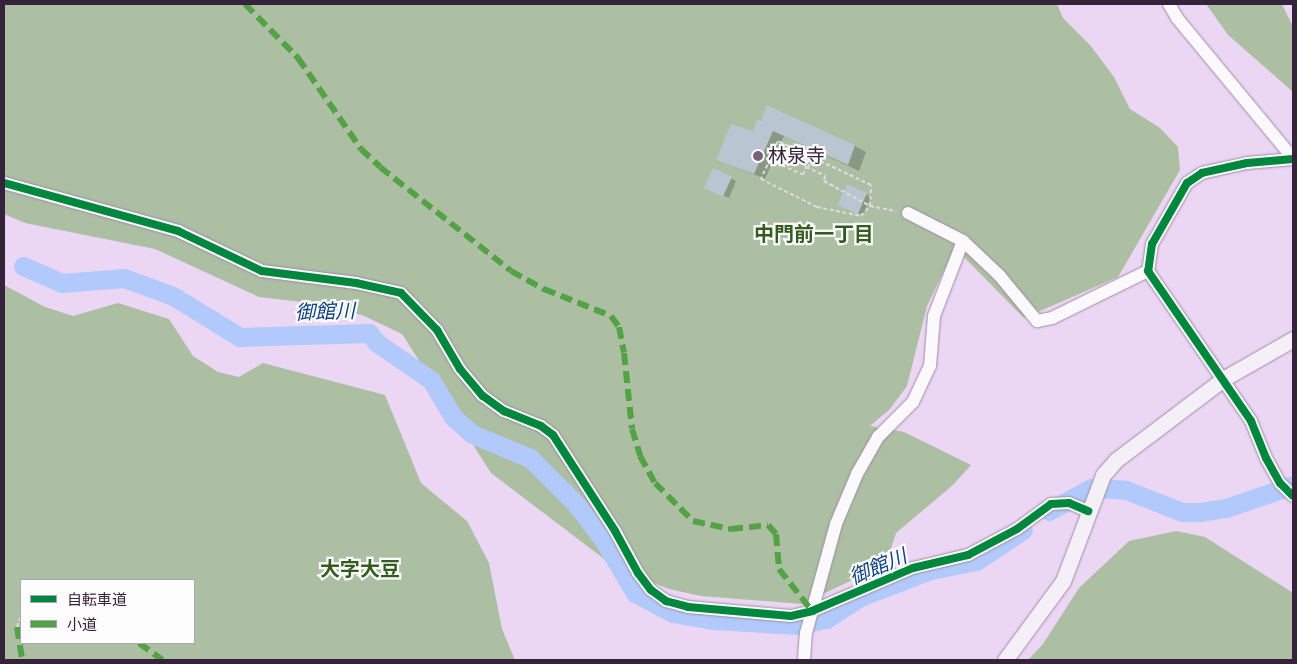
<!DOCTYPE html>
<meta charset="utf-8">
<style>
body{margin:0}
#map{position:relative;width:1297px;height:664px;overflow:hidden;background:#ebd7f3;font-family:"Space Grotesk","Noto Sans JP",sans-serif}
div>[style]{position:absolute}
.forest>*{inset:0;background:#acbfa3}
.shadow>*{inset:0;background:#0003}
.river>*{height:19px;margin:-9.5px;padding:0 9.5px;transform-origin:9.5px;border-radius:9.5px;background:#b2cafb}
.building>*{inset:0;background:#bac5d2;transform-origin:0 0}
.path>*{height:2px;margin-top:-1px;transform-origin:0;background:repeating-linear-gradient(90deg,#dfd9e1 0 4px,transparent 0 6.5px)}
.roads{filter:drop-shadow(0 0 1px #9f8ea5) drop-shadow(0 0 1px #9f8ea5)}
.minor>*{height:12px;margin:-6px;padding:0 6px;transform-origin:6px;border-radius:6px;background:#fcf9fd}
.major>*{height:15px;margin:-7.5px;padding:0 7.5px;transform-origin:7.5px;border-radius:7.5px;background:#f5f0f7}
.quiet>*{height:6px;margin-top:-3px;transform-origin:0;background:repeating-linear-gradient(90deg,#53a245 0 12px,transparent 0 18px)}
.cycleway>*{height:8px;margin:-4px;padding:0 4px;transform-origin:4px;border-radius:4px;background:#00873e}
.dots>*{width:14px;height:14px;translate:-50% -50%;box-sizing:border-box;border:2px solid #fcfcfc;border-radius:50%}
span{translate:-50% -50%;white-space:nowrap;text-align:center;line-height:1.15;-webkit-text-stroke:4.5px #fcfcfc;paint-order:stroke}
.poi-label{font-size:19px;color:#35233b}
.left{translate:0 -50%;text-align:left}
.neighbourhood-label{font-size:20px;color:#345c20;font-weight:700}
.water-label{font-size:20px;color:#0f4282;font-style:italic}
.frame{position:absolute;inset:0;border:5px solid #35233b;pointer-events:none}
.legend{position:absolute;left:20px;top:579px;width:175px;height:65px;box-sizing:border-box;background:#fcfcfc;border:1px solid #aca5af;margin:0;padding:6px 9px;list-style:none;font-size:15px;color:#35233b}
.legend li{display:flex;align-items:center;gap:10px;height:25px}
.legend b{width:25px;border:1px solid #aca5af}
</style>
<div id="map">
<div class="forest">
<i style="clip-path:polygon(4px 4px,1057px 4px,1063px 18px,1090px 45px,1114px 77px,1130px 109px,1160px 128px,1178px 147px,1180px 170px,1118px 277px,1024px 318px,955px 248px,927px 306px,907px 386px,890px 409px,870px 426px,904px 432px,971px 465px,953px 485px,896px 533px,886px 564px,802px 604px,701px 596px,669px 589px,616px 568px,491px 473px,402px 334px,362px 315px,302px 302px,259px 297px,155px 249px,25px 223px,4px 214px)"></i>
<i style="clip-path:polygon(1206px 4px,1282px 4px,1293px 27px,1293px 92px,1228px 35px)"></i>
<i style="clip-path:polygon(evenodd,4px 285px,45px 307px,73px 316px,118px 303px,169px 319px,193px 356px,218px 372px,239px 377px,263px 363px,385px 395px,421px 483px,467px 521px,489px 563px,502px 629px,515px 660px,4px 660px,4px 285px,21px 580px,194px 580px,194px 643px,21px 643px,21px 580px)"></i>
<i style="clip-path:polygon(1176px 531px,1205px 537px,1293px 593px,1293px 660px,1028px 660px,1043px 644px,1079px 588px,1129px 541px)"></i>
</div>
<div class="shadow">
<i style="clip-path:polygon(757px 120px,855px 146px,866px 152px,859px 171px,784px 136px,765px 179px,717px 160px,754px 133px)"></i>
<i style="clip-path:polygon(731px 178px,736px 181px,729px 198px,711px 190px)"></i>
<i style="clip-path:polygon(866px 194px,871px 197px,863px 215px,845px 207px)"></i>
</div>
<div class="river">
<i style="left:23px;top:266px;width:43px;rotate:23.6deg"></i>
<i style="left:62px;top:283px;width:62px;rotate:-4.6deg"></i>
<i style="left:124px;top:278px;width:52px;rotate:20.2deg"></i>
<i style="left:173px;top:296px;width:79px;rotate:31.5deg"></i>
<i style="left:240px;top:337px;width:129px;rotate:-1.8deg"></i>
<i style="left:369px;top:333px;width:13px;rotate:51deg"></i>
<i style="left:377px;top:343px;width:65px;rotate:34.4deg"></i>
<i style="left:431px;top:380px;width:43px;rotate:59.3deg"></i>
<i style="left:453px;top:417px;width:25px;rotate:42deg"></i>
<i style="left:472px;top:434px;width:63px;rotate:22.5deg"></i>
<i style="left:530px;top:458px;width:65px;rotate:45deg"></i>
<i style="left:576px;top:504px;width:44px;rotate:52.4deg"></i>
<i style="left:603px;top:539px;width:63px;rotate:59.3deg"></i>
<i style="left:635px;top:593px;width:43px;rotate:27.8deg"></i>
<i style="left:673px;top:613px;width:41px;rotate:9.9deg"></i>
<i style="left:713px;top:620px;width:84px;rotate:3.4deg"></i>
<i style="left:797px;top:625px;width:30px;rotate:-12deg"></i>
<i style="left:826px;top:619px;width:43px;rotate:-32.6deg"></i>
<i style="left:862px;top:596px;width:74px;rotate:-20.6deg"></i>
<i style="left:931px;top:570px;width:46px;rotate:-11.3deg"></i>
<i style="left:976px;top:561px;width:56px;rotate:-33.4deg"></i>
<i style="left:1049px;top:511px;width:48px;rotate:-28.7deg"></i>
<i style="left:1091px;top:488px;width:35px;rotate:3deg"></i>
<i style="left:1126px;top:490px;width:60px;rotate:21.4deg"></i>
<i style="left:1182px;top:512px;width:18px"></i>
<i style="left:1200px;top:512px;width:26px;rotate:-9deg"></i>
<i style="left:1226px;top:508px;width:71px;rotate:-18.9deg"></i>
</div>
<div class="building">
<i style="clip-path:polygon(766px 105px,855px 145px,848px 165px,773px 131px,754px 174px,716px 160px,731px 124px,753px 131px,757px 119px,762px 121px)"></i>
<i style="left:713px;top:168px;width:21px;height:22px;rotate:25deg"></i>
<i style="left:847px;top:184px;width:22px;height:23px;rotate:24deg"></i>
</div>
<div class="path">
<i style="left:770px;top:160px;width:36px;rotate:24deg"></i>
<i style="left:803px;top:175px;width:9px;rotate:-69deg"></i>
<i style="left:806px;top:167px;width:21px;rotate:25deg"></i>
<i style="left:825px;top:176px;width:5px;rotate:101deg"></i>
<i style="left:824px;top:181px;width:52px;rotate:28.5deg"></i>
<i style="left:870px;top:206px;width:21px;rotate:-87deg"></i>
<i style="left:871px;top:185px;width:103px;rotate:-154.7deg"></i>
<i style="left:778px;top:141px;width:42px;rotate:114.1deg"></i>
<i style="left:761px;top:179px;width:63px;rotate:26.6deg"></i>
<i style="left:817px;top:207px;width:45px;rotate:11.6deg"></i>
<i style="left:861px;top:216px;width:13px;rotate:-48deg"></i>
<i style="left:870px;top:206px;width:26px;rotate:11deg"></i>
<i style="left:808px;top:168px;width:19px;rotate:-69deg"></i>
<i style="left:17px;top:627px;width:12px;rotate:-70deg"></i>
</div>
<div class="roads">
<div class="minor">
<i style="left:1169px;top:4px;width:16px;rotate:60deg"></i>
<i style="left:1177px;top:18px;width:182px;rotate:50.4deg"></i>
<i style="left:1293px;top:159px;width:46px;rotate:175deg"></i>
<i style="left:1247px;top:163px;width:46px;rotate:167.5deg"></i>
<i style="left:1202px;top:173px;width:18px;rotate:146deg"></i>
<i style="left:1187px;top:183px;width:70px;rotate:119.8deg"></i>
<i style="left:1152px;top:244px;width:27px;rotate:98deg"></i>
<i style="left:1148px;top:271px;width:182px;rotate:55.5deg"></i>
<i style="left:1251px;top:421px;width:40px;rotate:68deg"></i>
<i style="left:1266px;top:458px;width:29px;rotate:61deg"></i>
<i style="left:1280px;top:483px;width:18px;rotate:45deg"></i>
<i style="left:4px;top:183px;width:180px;rotate:15.4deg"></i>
<i style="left:178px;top:231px;width:93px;rotate:25.5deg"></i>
<i style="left:262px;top:271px;width:95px;rotate:7.3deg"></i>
<i style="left:356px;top:283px;width:46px;rotate:12.5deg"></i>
<i style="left:401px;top:293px;width:52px;rotate:45.8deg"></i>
<i style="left:437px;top:330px;width:45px;rotate:59.5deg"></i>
<i style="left:460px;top:369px;width:35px;rotate:50deg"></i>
<i style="left:483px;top:396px;width:26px;rotate:36deg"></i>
<i style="left:504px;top:411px;width:40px;rotate:22deg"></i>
<i style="left:541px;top:426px;width:15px;rotate:37deg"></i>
<i style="left:553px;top:435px;width:114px;rotate:57.1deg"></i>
<i style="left:615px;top:531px;width:48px;rotate:61.3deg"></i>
<i style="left:638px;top:573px;width:21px;rotate:53deg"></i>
<i style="left:651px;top:590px;width:19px;rotate:36deg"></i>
<i style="left:666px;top:601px;width:23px;rotate:15deg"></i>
<i style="left:688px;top:607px;width:103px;rotate:5deg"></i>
<i style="left:791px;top:616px;width:22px;rotate:-13deg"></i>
<i style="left:812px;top:611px;width:110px;rotate:-23.1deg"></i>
<i style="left:913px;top:568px;width:57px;rotate:-13.3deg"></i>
<i style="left:968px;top:555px;width:55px;rotate:-28deg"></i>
<i style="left:1017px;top:529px;width:42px;rotate:-36.3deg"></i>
<i style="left:1051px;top:504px;width:18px;rotate:-3deg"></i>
<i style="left:1069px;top:503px;width:21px;rotate:23deg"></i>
<i style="left:908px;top:213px;width:62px;rotate:27deg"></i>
<i style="left:963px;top:241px;width:50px;rotate:43.4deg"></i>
<i style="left:999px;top:275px;width:60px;rotate:50.4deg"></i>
<i style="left:1037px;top:321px;width:15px;rotate:-11deg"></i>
<i style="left:1052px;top:318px;width:107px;rotate:-26.1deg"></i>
<i style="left:804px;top:660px;width:27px;rotate:-86deg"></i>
<i style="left:806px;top:633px;width:113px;rotate:-74.6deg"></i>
<i style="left:836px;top:524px;width:54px;rotate:-67.2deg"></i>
<i style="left:857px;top:474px;width:43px;rotate:-60.4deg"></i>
<i style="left:878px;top:437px;width:49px;rotate:-45deg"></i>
<i style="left:913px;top:402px;width:40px;rotate:-65deg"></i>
<i style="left:930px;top:366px;width:50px;rotate:-85.4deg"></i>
<i style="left:934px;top:316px;width:80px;rotate:-68.9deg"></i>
</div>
<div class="major">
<i style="left:1005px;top:660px;width:98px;rotate:-53.7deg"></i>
<i style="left:1063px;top:581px;width:113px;rotate:-69.3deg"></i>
<i style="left:1103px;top:475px;width:20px;rotate:-49deg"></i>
<i style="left:1116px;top:460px;width:134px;rotate:-37.1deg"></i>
<i style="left:1223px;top:379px;width:81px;rotate:-29.7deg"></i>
</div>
</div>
<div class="quiet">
<i style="left:245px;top:4px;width:76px;rotate:45.5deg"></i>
<i style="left:298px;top:58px;width:111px;rotate:55.3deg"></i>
<i style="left:361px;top:149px;width:26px;rotate:43deg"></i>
<i style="left:380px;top:167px;width:167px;rotate:38.4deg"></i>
<i style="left:511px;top:271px;width:38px;rotate:29deg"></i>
<i style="left:544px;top:289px;width:72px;rotate:21.9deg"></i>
<i style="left:611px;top:316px;width:14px;rotate:54deg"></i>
<i style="left:619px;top:327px;width:26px;rotate:79deg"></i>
<i style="left:624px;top:353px;width:76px;rotate:84deg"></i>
<i style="left:632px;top:429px;width:28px;rotate:73deg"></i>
<i style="left:640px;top:456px;width:31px;rotate:61deg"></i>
<i style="left:655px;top:483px;width:54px;rotate:45deg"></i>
<i style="left:693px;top:521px;width:39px;rotate:12deg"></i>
<i style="left:731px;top:529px;width:37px;rotate:-6deg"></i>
<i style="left:768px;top:525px;width:12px;rotate:48deg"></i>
<i style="left:776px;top:534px;width:35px;rotate:85deg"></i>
<i style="left:779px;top:569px;width:53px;rotate:51.8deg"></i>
<i style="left:17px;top:627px;width:33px;rotate:81deg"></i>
<i style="left:139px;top:643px;width:29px;rotate:36deg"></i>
</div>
<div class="cycleway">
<i style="left:1293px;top:159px;width:46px;rotate:175deg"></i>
<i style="left:1247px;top:163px;width:46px;rotate:167.5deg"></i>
<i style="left:1202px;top:173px;width:18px;rotate:146deg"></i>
<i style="left:1187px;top:183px;width:70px;rotate:119.8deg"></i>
<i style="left:1152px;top:244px;width:27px;rotate:98deg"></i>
<i style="left:1148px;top:271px;width:182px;rotate:55.5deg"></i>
<i style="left:1251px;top:421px;width:40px;rotate:68deg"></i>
<i style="left:1266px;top:458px;width:29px;rotate:61deg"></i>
<i style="left:1280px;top:483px;width:18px;rotate:45deg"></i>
<i style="left:4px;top:183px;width:180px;rotate:15.4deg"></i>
<i style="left:178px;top:231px;width:93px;rotate:25.5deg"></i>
<i style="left:262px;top:271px;width:95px;rotate:7.3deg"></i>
<i style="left:356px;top:283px;width:46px;rotate:12.5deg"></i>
<i style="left:401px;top:293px;width:52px;rotate:45.8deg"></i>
<i style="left:437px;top:330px;width:45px;rotate:59.5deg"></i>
<i style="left:460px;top:369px;width:35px;rotate:50deg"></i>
<i style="left:483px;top:396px;width:26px;rotate:36deg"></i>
<i style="left:504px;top:411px;width:40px;rotate:22deg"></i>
<i style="left:541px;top:426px;width:15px;rotate:37deg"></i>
<i style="left:553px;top:435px;width:114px;rotate:57.1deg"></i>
<i style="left:615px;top:531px;width:48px;rotate:61.3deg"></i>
<i style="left:638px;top:573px;width:21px;rotate:53deg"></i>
<i style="left:651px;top:590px;width:19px;rotate:36deg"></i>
<i style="left:666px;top:601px;width:23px;rotate:15deg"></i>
<i style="left:688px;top:607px;width:103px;rotate:5deg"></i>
<i style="left:791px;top:616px;width:22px;rotate:-13deg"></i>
<i style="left:812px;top:611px;width:110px;rotate:-23.1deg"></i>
<i style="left:913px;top:568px;width:57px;rotate:-13.3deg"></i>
<i style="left:968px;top:555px;width:55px;rotate:-28deg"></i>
<i style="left:1017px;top:529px;width:42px;rotate:-36.3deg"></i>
<i style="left:1051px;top:504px;width:18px;rotate:-3deg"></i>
<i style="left:1069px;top:503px;width:21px;rotate:23deg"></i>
</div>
<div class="dots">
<i style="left:758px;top:156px;background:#75627b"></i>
</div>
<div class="poi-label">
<span class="left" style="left:768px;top:156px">林泉寺</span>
</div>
<div class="neighbourhood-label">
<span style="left:814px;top:234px">中門前一丁目</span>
<span style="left:360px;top:569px">大字大豆</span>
</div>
<div class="water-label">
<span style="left:325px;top:312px;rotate:-2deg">御館川</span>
<span style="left:878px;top:567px;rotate:-23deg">御館川</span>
</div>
<div class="frame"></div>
<ul class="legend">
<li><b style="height:6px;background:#00873e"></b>自転車道</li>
<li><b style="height:6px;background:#53a245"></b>小道</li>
</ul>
</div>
